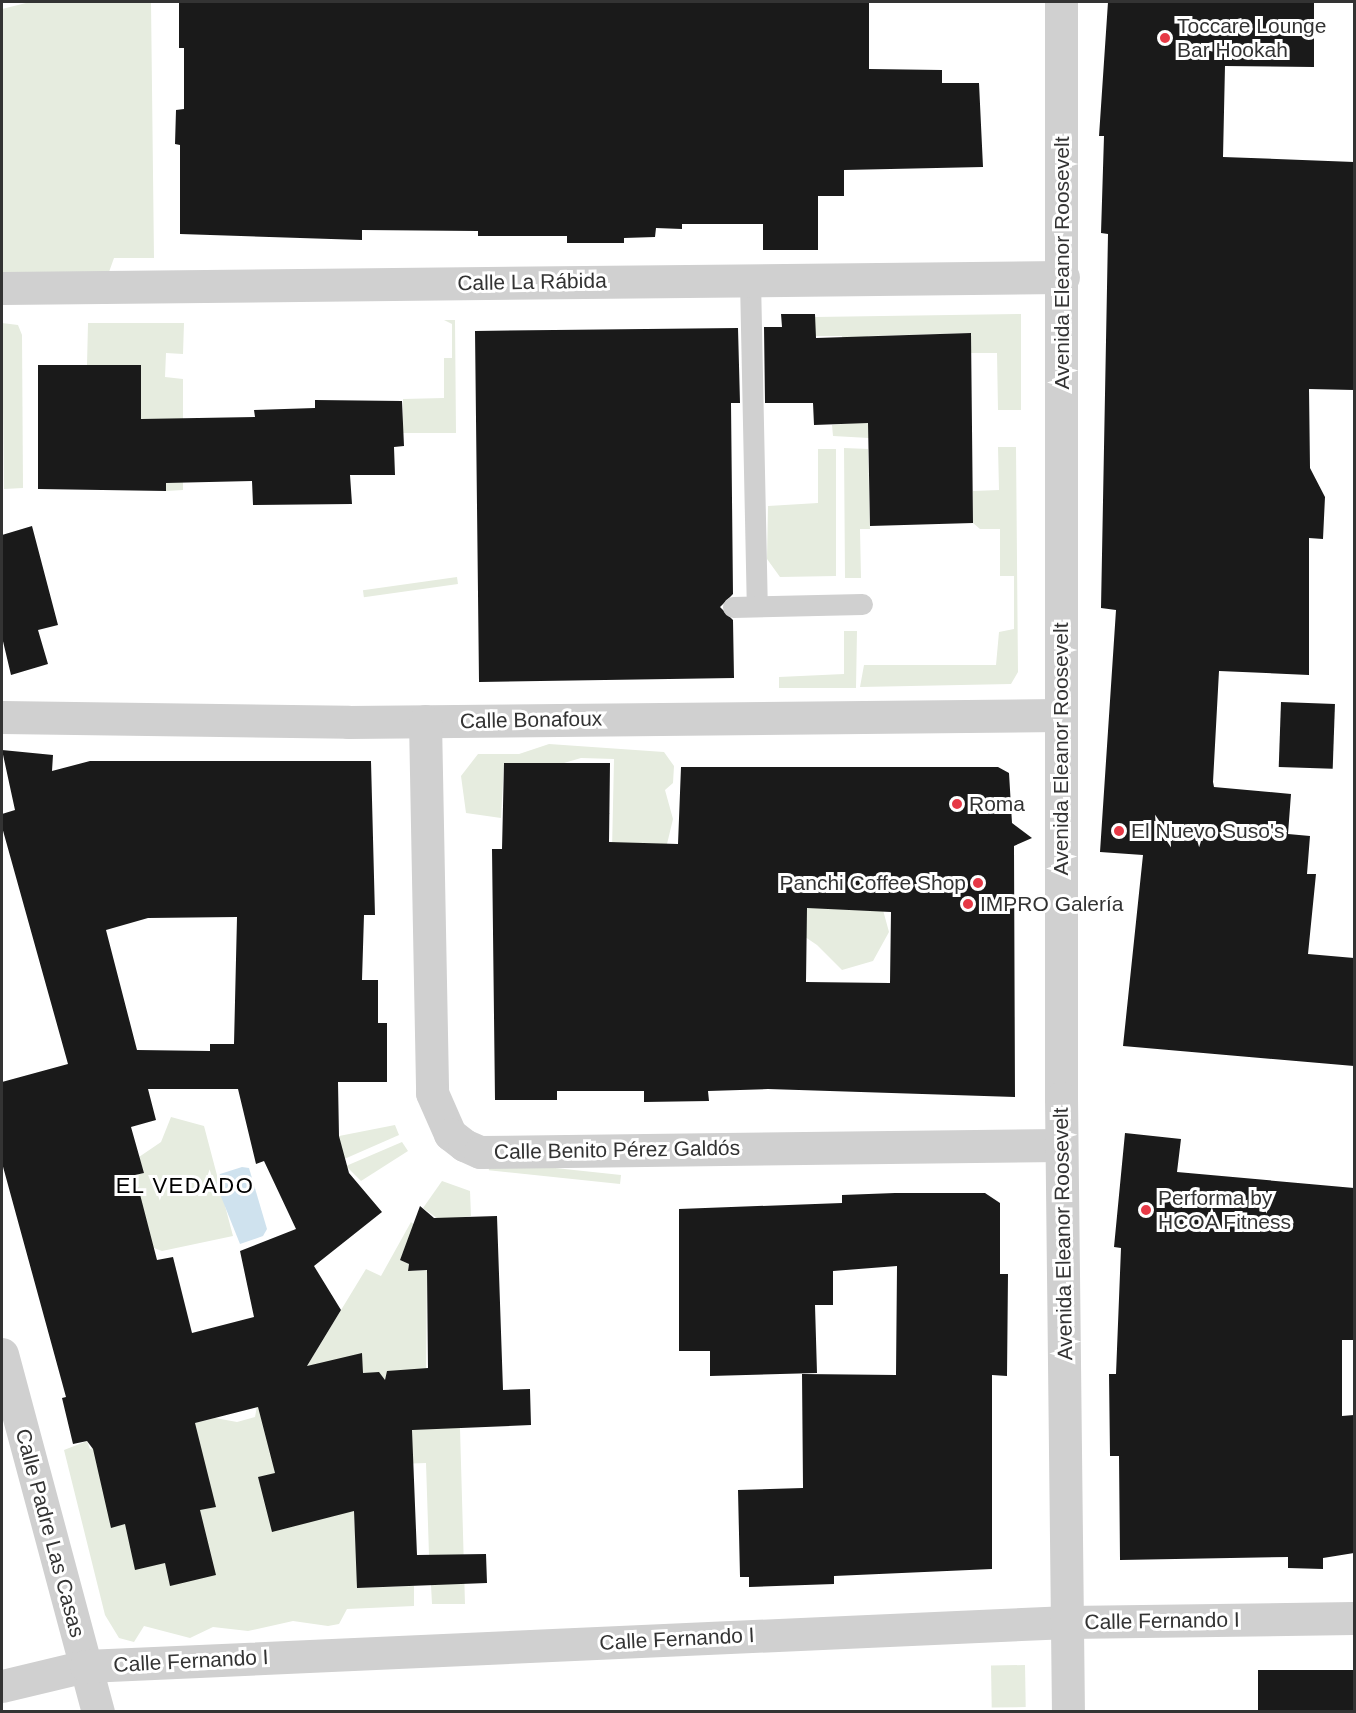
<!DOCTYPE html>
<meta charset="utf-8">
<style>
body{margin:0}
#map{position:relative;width:1356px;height:1713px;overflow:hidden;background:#fff;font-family:Arial,sans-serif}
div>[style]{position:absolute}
.green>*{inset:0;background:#e6ecdf;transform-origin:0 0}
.water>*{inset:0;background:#cfe2ee}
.building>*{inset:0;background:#1a1a1a;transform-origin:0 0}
.service>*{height:21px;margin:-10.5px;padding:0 10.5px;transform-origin:10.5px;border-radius:10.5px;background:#d0d0d0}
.minor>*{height:33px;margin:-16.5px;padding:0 16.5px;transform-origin:16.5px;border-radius:16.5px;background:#d0d0d0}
.tertiary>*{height:33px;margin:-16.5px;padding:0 16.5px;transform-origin:16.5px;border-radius:16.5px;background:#d0d0d0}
.dots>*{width:16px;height:16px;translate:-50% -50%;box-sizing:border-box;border:3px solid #fff;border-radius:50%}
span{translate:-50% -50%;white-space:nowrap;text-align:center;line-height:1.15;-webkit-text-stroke:6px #fff;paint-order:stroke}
.poi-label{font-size:21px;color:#333}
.left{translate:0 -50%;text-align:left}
.right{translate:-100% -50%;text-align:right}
.street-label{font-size:21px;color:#333}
.neighbourhood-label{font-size:22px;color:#000;letter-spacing:1.5px}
.frame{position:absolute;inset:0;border:3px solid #333;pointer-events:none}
</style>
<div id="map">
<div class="green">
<i style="clip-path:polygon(30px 2px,151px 2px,154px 258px,114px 258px,109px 272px,2px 277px,2px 9px)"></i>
<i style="clip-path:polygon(1021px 314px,1021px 410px,998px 410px,997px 353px,971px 353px,971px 333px,868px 336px,869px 438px,833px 436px,832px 425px,853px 423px,842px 336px,815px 336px,815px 317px)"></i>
<i style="clip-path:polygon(444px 320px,455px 320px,456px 433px,403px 433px,403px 399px,444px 398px,444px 358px,452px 358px,452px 324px)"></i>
<i style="clip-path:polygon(2px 323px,18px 325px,22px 335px,23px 488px,4px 489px)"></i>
<i style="clip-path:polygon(88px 323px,184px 323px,183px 354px,166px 353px,165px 377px,183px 379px,183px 490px,166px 491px,167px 419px,141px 419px,140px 365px,87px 365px)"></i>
<i style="clip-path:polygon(998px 447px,1016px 447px,1018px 672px,1011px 684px,860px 687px,864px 665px,996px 665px,999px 632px,1014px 629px,1014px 576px,1000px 576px,1000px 529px,980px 529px,973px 523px,973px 491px,999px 490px)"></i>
<i style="clip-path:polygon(844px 448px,868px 449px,870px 529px,860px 529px,861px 578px,845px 578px)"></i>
<i style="clip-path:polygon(818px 449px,836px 449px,836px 576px,780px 577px,767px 559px,768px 506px,818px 503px)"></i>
<i style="left:457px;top:577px;width:7px;height:95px;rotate:82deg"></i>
<i style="clip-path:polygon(844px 631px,857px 631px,856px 688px,779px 688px,779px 677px,844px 674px)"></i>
<i style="clip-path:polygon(549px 744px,664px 752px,674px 766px,673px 783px,665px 790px,673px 819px,667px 844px,612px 850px,614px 759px,581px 758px,530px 773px,530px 763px,504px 763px,501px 818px,466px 813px,461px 776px,478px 754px,519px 754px)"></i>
<i style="clip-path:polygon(844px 891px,850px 910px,883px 910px,889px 932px,873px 961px,842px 970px,817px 945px,750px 900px)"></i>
<i style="clip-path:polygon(171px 1117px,204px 1126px,233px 1236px,162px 1251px,151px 1247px,135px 1175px,144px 1173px,139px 1157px,161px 1142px)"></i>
<i style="clip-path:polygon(395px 1125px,399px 1135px,342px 1160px,339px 1136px)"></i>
<i style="clip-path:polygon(402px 1142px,408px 1151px,361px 1181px,346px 1166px)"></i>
<i style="left:621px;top:1175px;width:9px;height:132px;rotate:96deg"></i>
<i style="clip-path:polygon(442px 1181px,470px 1191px,471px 1216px,441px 1221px,423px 1208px)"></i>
<i style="clip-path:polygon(411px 1222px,423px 1232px,407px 1242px,400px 1260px,409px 1264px,408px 1271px,427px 1270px,426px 1368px,460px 1428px,465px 1604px,432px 1604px,431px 1585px,439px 1585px,438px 1555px,429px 1555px,426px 1463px,370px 1465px,322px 1512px,354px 1511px,358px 1588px,414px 1586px,414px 1606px,347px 1609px,339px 1624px,328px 1626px,293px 1621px,248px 1631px,213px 1627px,190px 1638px,144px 1626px,134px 1642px,119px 1638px,105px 1615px,64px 1450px,87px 1441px,90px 1449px,215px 1418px,237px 1422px,255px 1417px,257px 1406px,307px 1366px,366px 1269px,381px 1276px)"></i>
<i style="left:1025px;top:1665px;width:42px;height:34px;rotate:89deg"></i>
</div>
<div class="water">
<i style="clip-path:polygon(242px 1167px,249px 1168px,267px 1229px,263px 1236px,240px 1244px,216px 1184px,220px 1174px)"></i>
</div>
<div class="building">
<i style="clip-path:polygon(179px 2px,869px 2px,869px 69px,942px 70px,942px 83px,979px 83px,983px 167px,844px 170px,844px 196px,818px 196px,818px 250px,763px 250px,763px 224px,682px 224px,682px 229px,656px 228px,655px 237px,624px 238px,624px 243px,567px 243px,567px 236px,478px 236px,478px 231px,362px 230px,362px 240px,180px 234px,180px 145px,175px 144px,176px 110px,184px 109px,184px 48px,179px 48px)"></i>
<i style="clip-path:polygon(1108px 2px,1314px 2px,1314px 67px,1225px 66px,1223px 157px,1354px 162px,1354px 390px,1309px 389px,1310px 468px,1325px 497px,1323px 539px,1309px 538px,1309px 675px,1219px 671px,1213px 782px,1214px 787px,1291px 794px,1288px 834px,1310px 836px,1307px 874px,1316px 874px,1308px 954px,1354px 958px,1354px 1066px,1123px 1046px,1143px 855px,1100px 852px,1116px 610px,1101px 608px,1108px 234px,1101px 233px,1104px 136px,1099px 136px)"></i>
<i style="clip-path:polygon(781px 314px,815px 314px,816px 338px,971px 333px,973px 523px,870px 526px,868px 423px,814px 425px,813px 403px,765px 403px,764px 327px,782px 327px)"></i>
<i style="clip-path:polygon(738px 328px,740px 403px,731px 403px,733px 594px,720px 607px,733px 620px,734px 678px,479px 682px,475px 331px)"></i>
<i style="clip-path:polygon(38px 365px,141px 365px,141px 419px,255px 417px,254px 410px,315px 408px,315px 400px,402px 401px,404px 446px,394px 447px,395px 475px,350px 475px,352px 504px,253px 505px,252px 481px,166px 483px,166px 491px,38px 489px)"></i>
<i style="clip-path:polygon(32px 526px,58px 625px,38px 630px,48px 664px,11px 675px,2px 637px,2px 535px)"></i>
<i style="left:1281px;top:702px;width:54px;height:65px;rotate:2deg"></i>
<i style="clip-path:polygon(evenodd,2px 750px,53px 755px,52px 771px,90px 761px,371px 761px,375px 915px,364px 915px,362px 980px,378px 980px,378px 1023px,387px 1023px,387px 1082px,338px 1082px,339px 1136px,349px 1173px,382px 1212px,314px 1266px,341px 1310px,307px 1366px,362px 1353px,363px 1373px,379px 1372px,385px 1380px,387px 1371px,428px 1368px,427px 1270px,408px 1271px,409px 1264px,400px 1260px,420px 1206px,434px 1218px,497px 1216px,503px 1390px,530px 1389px,531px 1425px,412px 1430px,417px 1555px,486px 1554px,487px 1583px,357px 1588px,354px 1511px,272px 1532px,258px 1477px,275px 1473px,258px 1407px,195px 1423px,216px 1507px,200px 1510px,216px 1575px,170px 1586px,165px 1563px,135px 1570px,125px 1524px,111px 1528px,93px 1449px,87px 1441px,73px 1444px,62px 1398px,66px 1397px,2px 1163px,2px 1082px,68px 1064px,2px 827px,2px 814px,15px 810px,2px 750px,237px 917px,234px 1044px,210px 1044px,210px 1051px,137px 1050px,106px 930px,148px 918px,237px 917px,2px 750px,148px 1089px,238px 1089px,256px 1164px,264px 1161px,296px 1229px,240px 1251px,254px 1317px,192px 1333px,173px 1257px,157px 1260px,135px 1175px,144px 1173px,131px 1127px,156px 1120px,148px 1089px)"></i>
<i style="clip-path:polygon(evenodd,504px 763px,610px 763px,609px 842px,678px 844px,681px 767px,998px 767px,1009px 773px,1012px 823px,1032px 838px,1014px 846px,1015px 1097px,768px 1089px,708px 1091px,709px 1101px,644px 1102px,644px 1091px,557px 1091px,557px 1100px,495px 1100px,492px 849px,502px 849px,504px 763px,807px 908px,891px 912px,890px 983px,806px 982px,807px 908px)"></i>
<i style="clip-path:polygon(1125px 1133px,1181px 1139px,1177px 1172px,1354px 1188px,1354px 1340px,1342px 1340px,1342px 1416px,1354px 1415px,1354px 1553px,1323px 1558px,1323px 1569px,1288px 1568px,1288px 1557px,1120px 1560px,1119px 1456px,1110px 1456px,1109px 1374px,1116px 1374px,1121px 1248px,1114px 1247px)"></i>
<i style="clip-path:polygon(895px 1193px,985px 1193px,1000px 1203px,1000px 1274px,1008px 1274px,1007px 1376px,992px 1375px,992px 1569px,834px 1576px,834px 1584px,749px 1587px,749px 1577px,740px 1577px,738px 1490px,803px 1488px,802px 1374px,896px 1375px,897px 1266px,833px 1271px,833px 1305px,815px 1305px,817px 1373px,710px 1376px,710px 1351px,679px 1351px,679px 1209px,842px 1203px,842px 1195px)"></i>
<i style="left:1354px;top:1670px;width:42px;height:96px;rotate:90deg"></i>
</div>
<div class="service">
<i style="left:750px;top:280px;width:326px;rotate:88.8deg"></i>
<i style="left:733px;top:607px;width:129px;rotate:-1.3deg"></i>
</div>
<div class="minor">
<i style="left:2px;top:288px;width:1061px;rotate:-0.59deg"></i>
<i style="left:2px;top:717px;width:346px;rotate:0.8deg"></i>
<i style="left:348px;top:722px;width:712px;rotate:-0.56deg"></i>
<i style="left:425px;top:721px;width:372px;rotate:88.9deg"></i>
<i style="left:432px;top:1093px;width:45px;rotate:66.3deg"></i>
<i style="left:450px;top:1134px;width:18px;rotate:38deg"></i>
<i style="left:464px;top:1145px;width:17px;rotate:24deg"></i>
<i style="left:480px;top:1152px;width:581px;rotate:-0.69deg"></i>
<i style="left:2px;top:1354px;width:371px;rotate:75deg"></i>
<i style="left:2px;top:1686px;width:86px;rotate:-13.4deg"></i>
<i style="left:86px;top:1666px;width:983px;rotate:-2.57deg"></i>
<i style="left:1068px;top:1622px;width:286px;rotate:-0.8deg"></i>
</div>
<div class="tertiary">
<i style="left:1061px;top:2px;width:1096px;rotate:90deg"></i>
<i style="left:1061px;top:1098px;width:614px;rotate:89.35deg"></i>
</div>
<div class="dots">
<i style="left:1165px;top:38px;background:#e63946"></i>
<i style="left:957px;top:804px;background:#e63946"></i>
<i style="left:1119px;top:831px;background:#e63946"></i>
<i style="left:978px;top:883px;background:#e63946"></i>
<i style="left:968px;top:904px;background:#e63946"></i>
<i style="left:1146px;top:1210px;background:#e63946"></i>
</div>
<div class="poi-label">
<span class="left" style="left:1177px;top:38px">Toccare Lounge<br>Bar Hookah</span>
<span class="left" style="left:969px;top:804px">Roma</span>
<span class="left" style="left:1131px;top:831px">El Nuevo Suso's</span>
<span class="right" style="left:966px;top:883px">Panchi Coffee Shop</span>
<span class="left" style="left:980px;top:904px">IMPRO Galería</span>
<span class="left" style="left:1158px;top:1210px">Performa by<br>HCOA Fitness</span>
</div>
<div class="street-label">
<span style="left:1062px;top:263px;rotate:-90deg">Avenida Eleanor Roosevelt</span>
<span style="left:532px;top:282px;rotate:-1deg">Calle La Rábida</span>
<span style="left:531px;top:720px;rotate:-1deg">Calle Bonafoux</span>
<span style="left:1061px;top:749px;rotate:-90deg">Avenida Eleanor Roosevelt</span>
<span style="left:617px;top:1150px;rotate:-1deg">Calle Benito Pérez Galdós</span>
<span style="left:1063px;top:1234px;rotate:-91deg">Avenida Eleanor Roosevelt</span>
<span style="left:50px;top:1533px;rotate:75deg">Calle Padre Las Casas</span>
<span style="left:1162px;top:1621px;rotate:-1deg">Calle Fernando I</span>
<span style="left:677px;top:1639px;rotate:-3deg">Calle Fernando I</span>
<span style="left:191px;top:1661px;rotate:-3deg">Calle Fernando I</span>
</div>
<div class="neighbourhood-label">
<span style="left:185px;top:1186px">EL VEDADO</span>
</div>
<div class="frame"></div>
</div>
